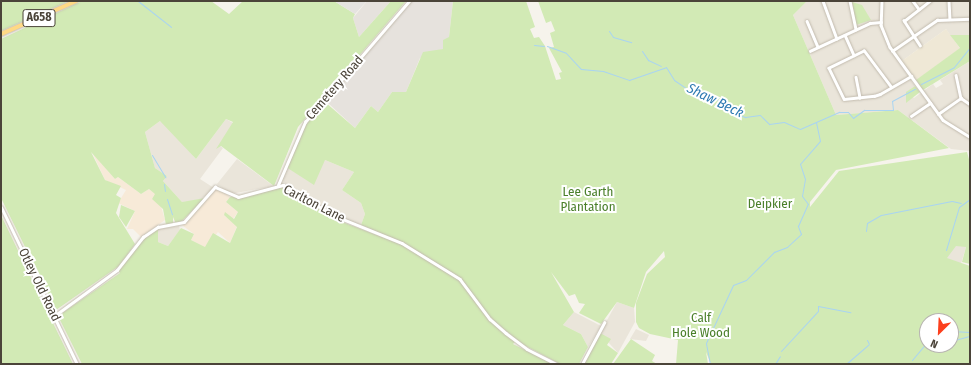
<!DOCTYPE html>
<style>
body{margin:0}
#map{position:relative;width:971px;height:365px;overflow:hidden;background:#f6f3ec;font-family:"Fira Sans Condensed",sans-serif}
div>[style]{position:absolute}
.residential>*{inset:0;background:#eae5da}
.commercial>*{inset:0;background:#f7ead8}
.industrial>*{inset:0;background:#e6e2dd}
.education>*{inset:0;background:#efe8d6;transform-origin:0 0}
.green>*{inset:0;background:#d2eab5}
.parking>*{inset:0;background:#e5e3e0}
.stream>*{height:1px;margin:-0.5px;padding:0 0.5px;transform-origin:0.5px;border-radius:0.5px;background:#a9d4f2}
.roads{filter:drop-shadow(0 0 1px #c2bbae) drop-shadow(0 0 1px #c2bbae)}
.minor>*{height:2.5px;margin:-1.25px;padding:0 1.25px;transform-origin:1.25px;border-radius:1.25px;background:#fff}
.tertiary>*{height:3px;margin:-1.5px;padding:0 1.5px;transform-origin:1.5px;border-radius:1.5px;background:#fff}
.trunk>*{height:4px;margin:-2px;padding:0 2px;transform-origin:2px;border-radius:2px;background:#ffd985}
span{translate:-50% -50%;white-space:nowrap;text-align:center;line-height:1.15;-webkit-text-stroke:4px #fff;paint-order:stroke}
.shield-label span{padding:1px 3px;background:#fff;border:1px solid;border-radius:3px;-webkit-text-stroke-width:0}
.shield-label{font-size:12px;color:#4b4439;font-weight:700}
.street-label{font-size:13px;color:#4b4439}
.park-label{font-size:13px;color:#4a7f2a}
.water-label{font-size:14px;color:#2e7ab2;font-style:italic}
.frame{position:absolute;inset:0;border:2px solid #4b4439;pointer-events:none}
.north{position:absolute;left:919px;top:313px;width:40px;height:40px;box-sizing:border-box;background:#fff;border:1px solid #b7b4b0;border-radius:50%;rotate:204deg;font-size:11px;font-weight:700;line-height:16px;text-align:center;color:#4b4439}
.north::after{content:'';display:block;margin:auto;width:14px;height:18px;background:#fc3f1d;clip-path:polygon(50% 0,100% 100%,50% 72%,0 100%)}
</style>
<div id="map">
<div class="residential">
<i style="clip-path:polygon(807px 1px,970px 1px,970px 35px,950px 35px,946px 29px,899px 63px,915px 86px,907px 92px,914px 98px,933px 84px,936px 88px,943px 84px,940px 80px,970px 61px,970px 151px,951px 149px,898px 110px,836px 115px,793px 15px)"></i>
<i style="clip-path:polygon(226px 119px,233px 123px,220px 146px,223px 148px,200px 179px,214px 188px,199px 201px,182px 202px,163px 181px,167px 176px,155px 168px,145px 132px,160px 121px,164px 123px,196px 159px)"></i>
<i style="clip-path:polygon(237px 159px,268px 182px,274px 186px,230px 194px,217px 184px)"></i>
<i style="clip-path:polygon(325px 160px,354px 172px,342px 190px,361px 203px,365px 214px,361px 225px,336px 216px,281px 180px,286px 167px)"></i>
<i style="clip-path:polygon(179px 226px,180px 230px,168px 246px,158px 242px,158px 229px)"></i>
<i style="clip-path:polygon(952px 234px,966px 247px,961px 264px,946px 258px)"></i>
<i style="clip-path:polygon(617px 302px,634px 308px,635px 322px,618px 353px,600px 333px)"></i>
<i style="clip-path:polygon(574px 312px,601px 326px,588px 347px,581px 334px,563px 325px)"></i>
<i style="clip-path:polygon(636px 329px,649px 335px,646px 341px,630px 339px)"></i>
</div>
<div class="commercial">
<i style="clip-path:polygon(92px 152px,115px 179px,118px 177px,141px 194px,149px 189px,156px 194px,152px 199px,160px 203px,165px 220px,141px 237px,133px 229px,127px 229px,135px 211px,118px 203px,126px 190px,105px 180px)"></i>
<i style="clip-path:polygon(217px 187px,230px 197px,226px 202px,238px 212px,233px 219px,224px 215px,237px 226px,230px 243px,218px 232px,206px 248px,191px 240px,194px 234px,182px 225px)"></i>
</div>
<div class="industrial">
<i style="clip-path:polygon(367px 1px,391px 1px,359px 37px,353px 18px)"></i>
<i style="clip-path:polygon(412px 1px,453px 1px,449px 37px,443px 49px,420px 58px,406px 92px,392px 92px,378px 112px,371px 106px,355px 128px,327px 102px,328px 98px)"></i>
</div>
<div class="education">
<i style="left:946px;top:29px;width:24px;height:55px;rotate:54deg"></i>
</div>
<div class="green">
<i style="clip-path:polygon(1px 1px,69px 1px,1px 31px)"></i>
<i style="clip-path:polygon(82px 1px,211px 1px,229px 14px,243px 1px,334px 1px,355px 14px,353px 18px,359px 37px,391px 1px,406px 1px,298px 127px,274px 186px,221px 146px,216px 149px,233px 122px,226px 119px,196px 159px,160px 121px,145px 132px,155px 168px,167px 176px,163px 181px,182px 202px,205px 198px,181px 222px,176px 224px,173px 217px,173px 224px,166px 225px,163px 209px,152px 199px,155px 194px,149px 189px,141px 194px,118px 177px,115px 179px,91px 152px,105px 180px,121px 186px,116px 195px,121px 198px,116px 213px,135px 244px,119px 266px,56px 310px,1px 198px,1px 39px)"></i>
<i style="clip-path:polygon(evenodd,453px 1px,526px 1px,535px 27px,530px 29px,534px 38px,539px 37px,545px 46px,556px 80px,561px 79px,559px 73px,562px 72px,549px 48px,554px 47px,550px 33px,555px 31px,551px 21px,546px 23px,538px 1px,807px 1px,793px 15px,836px 115px,898px 110px,949px 148px,836px 170px,810px 202px,810px 207px,839px 171px,967px 152px,970px 163px,970px 264px,962px 262px,966px 247px,956px 246px,947px 258px,970px 266px,970px 364px,711px 364px,706px 352px,708px 364px,676px 364px,678px 340px,650px 334px,639px 328px,636px 322px,636px 303px,647px 274px,665px 257px,664px 251px,646px 272px,634px 308px,617px 302px,601px 324px,579px 313px,585px 304px,579px 303px,575px 294px,569px 296px,551px 272px,574px 312px,563px 325px,581px 334px,588px 347px,579px 364px,560px 364px,522px 344px,489px 317px,460px 278px,403px 243px,361px 225px,365px 214px,361px 203px,342px 190px,354px 172px,325px 160px,314px 185px,286px 167px,302px 129px,325px 102px,355px 128px,371px 106px,378px 112px,392px 92px,406px 92px,423px 52px,443px 49px,443px 40px,449px 37px,453px 1px,927px 321px,951px 321px,951px 345px,927px 345px,927px 321px)"></i>
<i style="clip-path:polygon(852px 2px,862px 5px,871px 20px,856px 25px)"></i>
<i style="clip-path:polygon(950px 35px,970px 35px,970px 61px,923px 90px,916px 80px,960px 48px)"></i>
<i style="clip-path:polygon(915px 86px,920px 92px,906px 103px,906px 92px)"></i>
<i style="clip-path:polygon(281px 187px,337px 220px,403px 245px,426px 258px,462px 282px,490px 320px,515px 342px,513px 344px,553px 364px,82px 364px,58px 316px,120px 273px,118px 270px,141px 241px,158px 229px,158px 242px,168px 246px,181px 228px,194px 234px,191px 240px,205px 247px,213px 233px,230px 243px,237px 227px,224px 215px,225px 212px,234px 219px,238px 212px,226px 202px,230px 197px)"></i>
<i style="clip-path:polygon(121px 205px,135px 211px,126px 227px,119px 217px)"></i>
<i style="clip-path:polygon(1px 215px,35px 286px,73px 364px,1px 364px)"></i>
<i style="clip-path:polygon(600px 333px,611px 339px,607px 345px,618px 353px,611px 364px,583px 364px)"></i>
<i style="clip-path:polygon(631px 339px,655px 355px,652px 361px,657px 364px,613px 364px)"></i>
</div>
<div class="parking">
<i style="clip-path:polygon(334px 1px,367px 1px,355px 14px)"></i>
</div>
<div class="stream">
<i style="left:138px;top:1px;width:42px;rotate:38.2deg"></i>
<i style="left:609px;top:31px;width:7px;rotate:56deg"></i>
<i style="left:613px;top:37px;width:19px;rotate:16deg"></i>
<i style="left:534px;top:45px;width:10px;rotate:6deg"></i>
<i style="left:547px;top:46px;width:20px;rotate:20deg"></i>
<i style="left:566px;top:53px;width:22px;rotate:47deg"></i>
<i style="left:581px;top:69px;width:22px;rotate:5deg"></i>
<i style="left:603px;top:71px;width:28px;rotate:19deg"></i>
<i style="left:629px;top:80px;width:39px;rotate:-19deg"></i>
<i style="left:666px;top:67px;width:15px;rotate:58deg"></i>
<i style="left:674px;top:80px;width:18px;rotate:34deg"></i>
<i style="left:689px;top:90px;width:28px;rotate:17deg"></i>
<i style="left:716px;top:98px;width:14px;rotate:51deg"></i>
<i style="left:725px;top:109px;width:22px;rotate:22deg"></i>
<i style="left:745px;top:117px;width:15px;rotate:-8deg"></i>
<i style="left:760px;top:115px;width:13px;rotate:45deg"></i>
<i style="left:769px;top:124px;width:15px;rotate:-8deg"></i>
<i style="left:784px;top:122px;width:17px;rotate:24deg"></i>
<i style="left:800px;top:129px;width:43px;rotate:-23.6deg"></i>
<i style="left:839px;top:112px;width:9px"></i>
<i style="left:848px;top:112px;width:8px;rotate:50deg"></i>
<i style="left:853px;top:118px;width:14px;rotate:-36deg"></i>
<i style="left:864px;top:110px;width:29px"></i>
<i style="left:893px;top:110px;width:9px;rotate:-96deg"></i>
<i style="left:892px;top:101px;width:26px;rotate:-28deg"></i>
<i style="left:642px;top:51px;width:11px;rotate:56deg"></i>
<i style="left:648px;top:60px;width:14px;rotate:25deg"></i>
<i style="left:921px;top:84px;width:37px;rotate:-27deg"></i>
<i style="left:954px;top:67px;width:26px;rotate:-51deg"></i>
<i style="left:152px;top:155px;width:26px;rotate:59deg"></i>
<i style="left:164px;top:184px;width:7px;rotate:82deg"></i>
<i style="left:167px;top:199px;width:16px;rotate:72deg"></i>
<i style="left:866px;top:231px;width:8px;rotate:-83deg"></i>
<i style="left:867px;top:223px;width:16px;rotate:-30deg"></i>
<i style="left:881px;top:215px;width:72px;rotate:-11.2deg"></i>
<i style="left:952px;top:201px;width:9px;rotate:13deg"></i>
<i style="left:946px;top:250px;width:45px;rotate:-73.2deg"></i>
<i style="left:959px;top:207px;width:14px;rotate:-36deg"></i>
<i style="left:922px;top:328px;width:5px"></i>
<i style="left:951px;top:331px;width:19px;rotate:3deg"></i>
<i style="left:867px;top:340px;width:4px;rotate:63deg"></i>
<i style="left:951px;top:341px;width:20px;rotate:-15deg"></i>
<i style="left:781px;top:351px;width:54px;rotate:-47.2deg"></i>
<i style="left:818px;top:311px;width:5px;rotate:-90deg"></i>
<i style="left:818px;top:306px;width:33px;rotate:11deg"></i>
<i style="left:912px;top:360px;width:23px;rotate:-50deg"></i>
<i style="left:710px;top:364px;width:21px;rotate:-101deg"></i>
<i style="left:706px;top:343px;width:64px;rotate:-65deg"></i>
<i style="left:733px;top:285px;width:14px;rotate:-21deg"></i>
<i style="left:746px;top:280px;width:40px;rotate:-45deg"></i>
<i style="left:774px;top:252px;width:14px;rotate:-21deg"></i>
<i style="left:787px;top:247px;width:19px;rotate:-43deg"></i>
<i style="left:801px;top:234px;width:9px;rotate:-111deg"></i>
<i style="left:798px;top:226px;width:24px;rotate:-66deg"></i>
<i style="left:808px;top:204px;width:10px;rotate:-127deg"></i>
<i style="left:802px;top:196px;width:17px;rotate:-80deg"></i>
<i style="left:805px;top:179px;width:16px;rotate:-108deg"></i>
<i style="left:800px;top:164px;width:30px;rotate:-49deg"></i>
<i style="left:820px;top:141px;width:19px;rotate:-102deg"></i>
<i style="left:775px;top:364px;width:9px;rotate:-58deg"></i>
<i style="left:846px;top:364px;width:30px;rotate:-41deg"></i>
</div>
<div class="roads">
<div class="minor">
<i style="left:823px;top:1px;width:40px;rotate:69.8deg"></i>
<i style="left:850px;top:1px;width:29px;rotate:78deg"></i>
<i style="left:882px;top:1px;width:24px;rotate:92deg"></i>
<i style="left:881px;top:25px;width:24px;rotate:68deg"></i>
<i style="left:890px;top:47px;width:90px;rotate:54deg"></i>
<i style="left:943px;top:120px;width:32px;rotate:32deg"></i>
<i style="left:913px;top:1px;width:10px;rotate:53deg"></i>
<i style="left:949px;top:1px;width:17px;rotate:87deg"></i>
<i style="left:807px;top:21px;width:28px;rotate:67deg"></i>
<i style="left:845px;top:35px;width:22px;rotate:66deg"></i>
<i style="left:920px;top:46px;width:30px;rotate:-123deg"></i>
<i style="left:904px;top:21px;width:33px;rotate:-38deg"></i>
<i style="left:810px;top:51px;width:66px;rotate:-25deg"></i>
<i style="left:870px;top:23px;width:11px;rotate:-5deg"></i>
<i style="left:892px;top:51px;width:55px;rotate:-34.6deg"></i>
<i style="left:937px;top:20px;width:33px;rotate:-2deg"></i>
<i style="left:956px;top:75px;width:24px;rotate:78deg"></i>
<i style="left:961px;top:98px;width:11px;rotate:34deg"></i>
<i style="left:856px;top:77px;width:21px;rotate:79deg"></i>
<i style="left:891px;top:87px;width:45px;rotate:-126.9deg"></i>
<i style="left:864px;top:51px;width:39px;rotate:154deg"></i>
<i style="left:829px;top:68px;width:34px;rotate:64deg"></i>
<i style="left:844px;top:99px;width:30px;rotate:-6deg"></i>
<i style="left:874px;top:96px;width:6px;rotate:-18deg"></i>
<i style="left:880px;top:94px;width:36px;rotate:-30deg"></i>
<i style="left:938px;top:114px;width:28px;rotate:-35deg"></i>
<i style="left:911px;top:116px;width:23px;rotate:-34deg"></i>
<i style="left:278px;top:185px;width:69px;rotate:-66.8deg"></i>
<i style="left:305px;top:122px;width:160px;rotate:-49.3deg"></i>
<i style="left:54px;top:316px;width:78px;rotate:-36.1deg"></i>
<i style="left:117px;top:270px;width:42px;rotate:-51.8deg"></i>
<i style="left:143px;top:237px;width:18px;rotate:-34deg"></i>
<i style="left:158px;top:227px;width:26px;rotate:-11deg"></i>
<i style="left:184px;top:222px;width:47px;rotate:-48.5deg"></i>
<i style="left:215px;top:187px;width:25px;rotate:23deg"></i>
<i style="left:238px;top:197px;width:47px;rotate:-14.9deg"></i>
<i style="left:283px;top:185px;width:61px;rotate:30.8deg"></i>
<i style="left:335px;top:216px;width:72px;rotate:21.9deg"></i>
<i style="left:402px;top:243px;width:68px;rotate:31.8deg"></i>
<i style="left:460px;top:279px;width:50px;rotate:53.1deg"></i>
<i style="left:490px;top:319px;width:21px;rotate:41deg"></i>
<i style="left:506px;top:333px;width:26px;rotate:37deg"></i>
<i style="left:527px;top:349px;width:34px;rotate:27deg"></i>
<i style="left:582px;top:364px;width:47px;rotate:-61.8deg"></i>
</div>
<div class="tertiary">
<i style="left:1px;top:207px;width:174px;rotate:64.2deg"></i>
</div>
<div class="trunk">
<i style="left:1px;top:34px;width:82px;rotate:-23.7deg"></i>
</div>
</div>
<div class="shield-label">
<span style="left:39px;top:18px">A658</span>
</div>
<div class="street-label">
<span style="left:335px;top:88px;rotate:-49deg">Cemetery Road</span>
<span style="left:314px;top:204px;rotate:27deg">Carlton Lane</span>
<span style="left:39px;top:285px;rotate:64deg">Otley Old Road</span>
</div>
<div class="park-label">
<span style="left:588px;top:200px">Lee Garth<br>Plantation</span>
<span style="left:770px;top:204px">Deipkier</span>
<span style="left:701px;top:326px">Calf<br>Hole Wood</span>
</div>
<div class="water-label">
<span style="left:715px;top:101px;rotate:26deg">Shaw Beck</span>
</div>
<div class="frame"></div>
<div class="north">N</div>
</div>
